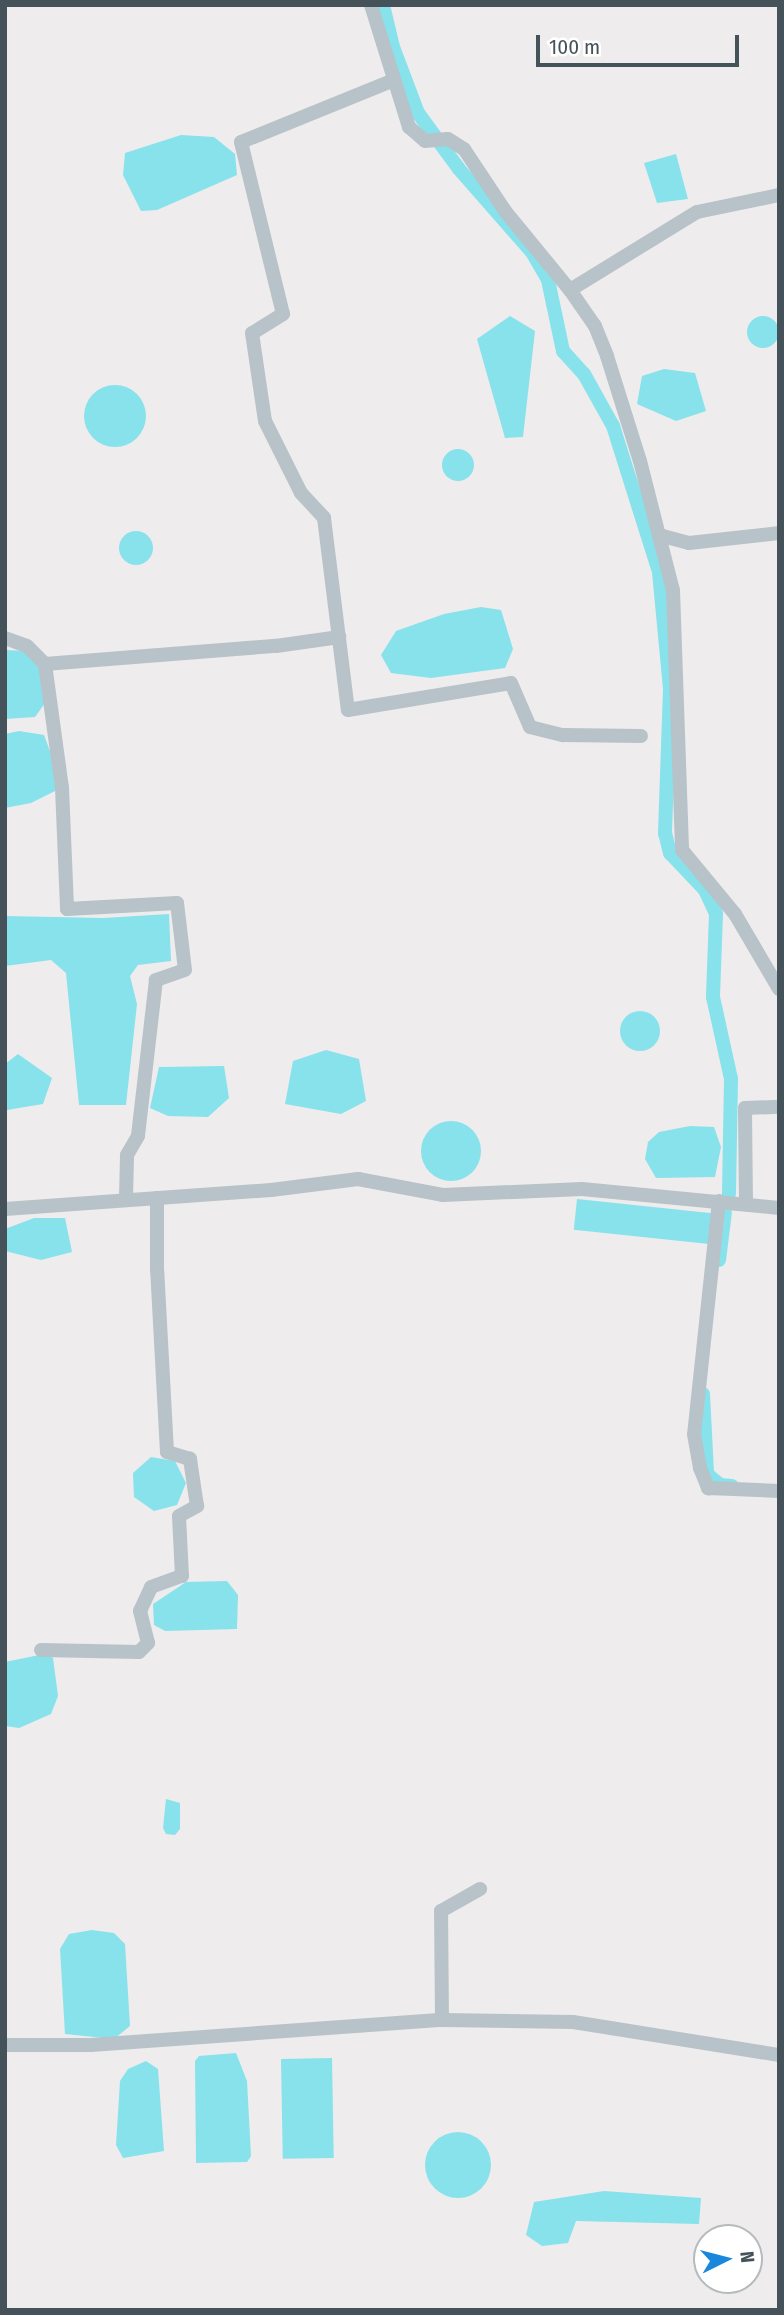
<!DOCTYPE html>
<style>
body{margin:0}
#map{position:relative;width:784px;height:2315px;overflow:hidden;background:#efeced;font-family:"Fira Sans Condensed",sans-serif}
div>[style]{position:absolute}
.water>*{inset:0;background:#87e2eb;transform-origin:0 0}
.round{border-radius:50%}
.canal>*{height:14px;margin:-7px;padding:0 7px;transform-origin:7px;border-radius:7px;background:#87e2eb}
.minor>*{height:14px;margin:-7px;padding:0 7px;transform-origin:7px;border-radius:7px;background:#b7c3c9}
span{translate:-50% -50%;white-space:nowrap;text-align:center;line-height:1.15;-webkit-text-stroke:5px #fff;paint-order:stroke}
.frame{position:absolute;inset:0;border:7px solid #455259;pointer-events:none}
.north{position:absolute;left:693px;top:2224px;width:70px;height:70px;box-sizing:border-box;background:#fff;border:2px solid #b5babd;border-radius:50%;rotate:84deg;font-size:19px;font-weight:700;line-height:28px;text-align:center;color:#455259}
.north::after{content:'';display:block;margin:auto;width:24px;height:32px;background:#1a87dc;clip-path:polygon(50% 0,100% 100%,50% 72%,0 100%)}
.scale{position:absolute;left:536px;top:35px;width:203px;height:32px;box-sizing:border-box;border:4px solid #455259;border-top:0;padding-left:9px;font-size:21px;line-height:24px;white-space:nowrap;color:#455259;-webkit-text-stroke:5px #fff;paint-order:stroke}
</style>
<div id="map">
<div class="water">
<i style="clip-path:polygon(181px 135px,214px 137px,235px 154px,237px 175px,157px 210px,141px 211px,123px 175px,125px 153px)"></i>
<i style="clip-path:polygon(676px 154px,688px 199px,657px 203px,644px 163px)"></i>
<i class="round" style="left:747px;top:316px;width:32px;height:32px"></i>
<i style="clip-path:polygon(510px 316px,535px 331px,523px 437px,505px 438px,477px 339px)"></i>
<i style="clip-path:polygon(664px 369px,695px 373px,706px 411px,676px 421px,637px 404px,642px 376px)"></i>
<i class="round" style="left:84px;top:385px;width:62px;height:62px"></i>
<i class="round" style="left:442px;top:449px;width:32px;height:32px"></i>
<i class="round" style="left:119px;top:531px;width:34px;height:34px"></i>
<i style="clip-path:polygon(481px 607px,501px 610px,513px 649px,505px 668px,431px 678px,391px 673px,381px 655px,396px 631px,444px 614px)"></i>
<i style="clip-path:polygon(5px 650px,27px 651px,40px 662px,45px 703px,35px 717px,5px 719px)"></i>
<i style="clip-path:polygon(19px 731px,44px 735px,55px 765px,57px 790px,31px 803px,5px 808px,5px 734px)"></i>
<i style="clip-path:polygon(169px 914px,171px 961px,138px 965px,130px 976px,137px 1004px,126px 1105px,79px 1105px,66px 973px,51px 960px,5px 966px,5px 916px,103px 918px)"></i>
<i class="round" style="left:620px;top:1011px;width:40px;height:40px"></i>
<i style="clip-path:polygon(326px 1050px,359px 1059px,366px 1101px,341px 1114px,285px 1104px,293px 1061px)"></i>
<i style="clip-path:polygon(18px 1054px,52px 1078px,43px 1104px,7px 1110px,5px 1064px)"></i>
<i style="clip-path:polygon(224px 1066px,229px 1098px,208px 1117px,168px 1116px,150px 1108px,159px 1067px)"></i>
<i class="round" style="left:421px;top:1121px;width:60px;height:60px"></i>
<i style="clip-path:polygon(690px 1126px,714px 1127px,721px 1147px,715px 1177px,656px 1178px,645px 1159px,648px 1142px,659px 1132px)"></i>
<i style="left:577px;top:1199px;width:136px;height:31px;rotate:6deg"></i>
<i style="clip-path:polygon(34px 1218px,65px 1218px,72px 1252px,41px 1260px,5px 1251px,5px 1229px)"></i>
<i style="clip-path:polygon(151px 1457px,175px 1461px,186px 1483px,177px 1505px,154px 1511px,134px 1497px,133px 1473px)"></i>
<i style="clip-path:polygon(227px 1581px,238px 1595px,237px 1629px,165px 1631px,154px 1625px,153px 1604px,186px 1582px)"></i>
<i style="clip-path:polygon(44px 1654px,53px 1658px,58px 1696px,51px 1714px,19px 1728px,5px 1726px,5px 1662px)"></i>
<i style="clip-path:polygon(166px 1799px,180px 1803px,180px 1829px,175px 1835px,166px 1834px,163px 1828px)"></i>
<i style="clip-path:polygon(92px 1930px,114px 1933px,125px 1944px,130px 2026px,114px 2039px,65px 2034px,60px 1949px,69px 1934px)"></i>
<i style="clip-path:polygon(236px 2053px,247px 2081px,251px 2156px,247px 2162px,196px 2163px,195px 2061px,199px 2056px)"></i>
<i style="left:332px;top:2058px;width:100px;height:51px;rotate:89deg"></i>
<i style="clip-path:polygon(146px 2061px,158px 2069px,164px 2151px,123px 2158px,116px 2145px,120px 2081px,128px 2069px)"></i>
<i class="round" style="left:425px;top:2132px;width:66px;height:66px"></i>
<i style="clip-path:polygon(604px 2191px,701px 2198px,699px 2224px,576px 2221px,568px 2243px,542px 2246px,526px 2235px,534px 2202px)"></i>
</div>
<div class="canal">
<i style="left:383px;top:5px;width:43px;rotate:76.6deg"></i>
<i style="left:393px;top:47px;width:71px;rotate:69.3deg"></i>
<i style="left:418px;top:113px;width:69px;rotate:53.8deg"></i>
<i style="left:459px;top:169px;width:111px;rotate:48.7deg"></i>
<i style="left:532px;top:252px;width:32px;rotate:60deg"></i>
<i style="left:548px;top:280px;width:73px;rotate:78.1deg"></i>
<i style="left:563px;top:351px;width:31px;rotate:48deg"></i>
<i style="left:584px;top:374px;width:60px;rotate:60.9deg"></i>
<i style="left:613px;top:426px;width:153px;rotate:72.5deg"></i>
<i style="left:659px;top:572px;width:118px;rotate:84.6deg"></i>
<i style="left:670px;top:689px;width:144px;rotate:92deg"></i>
<i style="left:665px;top:833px;width:21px;rotate:76deg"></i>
<i style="left:670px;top:853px;width:51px;rotate:46.6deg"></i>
<i style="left:705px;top:890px;width:26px;rotate:65deg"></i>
<i style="left:716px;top:914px;width:83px;rotate:92.1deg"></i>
<i style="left:713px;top:997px;width:84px;rotate:77.6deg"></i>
<i style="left:731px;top:1079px;width:115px;rotate:91deg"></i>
<i style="left:719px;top:1260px;width:48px;rotate:-82.9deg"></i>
<i style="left:703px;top:1394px;width:80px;rotate:87.1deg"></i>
<i style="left:707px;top:1474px;width:17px;rotate:40deg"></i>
<i style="left:720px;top:1485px;width:12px;rotate:5deg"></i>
</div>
<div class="minor">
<i style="left:371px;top:5px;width:128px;rotate:72.7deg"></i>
<i style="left:409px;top:127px;width:21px;rotate:41deg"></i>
<i style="left:425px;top:141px;width:23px;rotate:-5deg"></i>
<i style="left:448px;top:139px;width:19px;rotate:32deg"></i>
<i style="left:464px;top:149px;width:74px;rotate:56.5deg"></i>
<i style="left:505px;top:211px;width:102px;rotate:50.6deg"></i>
<i style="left:570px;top:290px;width:149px;rotate:-31.6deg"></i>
<i style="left:697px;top:212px;width:84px;rotate:-11.7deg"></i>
<i style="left:394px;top:80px;width:165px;rotate:157.9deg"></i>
<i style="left:241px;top:142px;width:177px;rotate:76.3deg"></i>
<i style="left:283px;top:314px;width:36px;rotate:148deg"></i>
<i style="left:252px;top:333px;width:89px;rotate:81.6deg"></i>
<i style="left:265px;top:421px;width:80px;rotate:63.4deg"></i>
<i style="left:301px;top:493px;width:34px;rotate:47deg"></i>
<i style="left:324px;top:518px;width:193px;rotate:82.9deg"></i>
<i style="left:348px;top:710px;width:165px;rotate:-9.4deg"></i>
<i style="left:511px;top:683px;width:48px;rotate:66.6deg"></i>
<i style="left:530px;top:727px;width:34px;rotate:14deg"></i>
<i style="left:563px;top:735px;width:78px;rotate:0.7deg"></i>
<i style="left:570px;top:290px;width:44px;rotate:55.2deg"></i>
<i style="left:595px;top:326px;width:32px;rotate:68deg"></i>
<i style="left:607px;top:356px;width:110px;rotate:72.6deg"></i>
<i style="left:640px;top:461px;width:133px;rotate:75.7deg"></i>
<i style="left:673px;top:590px;width:260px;rotate:88deg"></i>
<i style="left:682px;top:850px;width:83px;rotate:50.4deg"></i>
<i style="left:735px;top:914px;width:87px;rotate:59.6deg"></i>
<i style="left:659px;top:535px;width:31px;rotate:15deg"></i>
<i style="left:689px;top:543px;width:91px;rotate:-6.3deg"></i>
<i style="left:5px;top:638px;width:23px;rotate:20deg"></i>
<i style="left:27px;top:646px;width:25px;rotate:45deg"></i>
<i style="left:45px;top:664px;width:232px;rotate:-4.5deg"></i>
<i style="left:276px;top:646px;width:64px;rotate:-8.1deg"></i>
<i style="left:45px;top:664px;width:125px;rotate:82.2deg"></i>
<i style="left:62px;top:788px;width:121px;rotate:87.6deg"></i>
<i style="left:67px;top:909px;width:110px;rotate:-3.1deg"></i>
<i style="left:177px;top:903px;width:67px;rotate:83.2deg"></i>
<i style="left:185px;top:970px;width:31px;rotate:161deg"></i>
<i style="left:156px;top:980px;width:157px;rotate:96.6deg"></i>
<i style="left:138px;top:1136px;width:22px;rotate:120deg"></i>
<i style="left:127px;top:1155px;width:45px;rotate:91.3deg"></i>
<i style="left:719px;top:1201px;width:234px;rotate:96.1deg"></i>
<i style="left:694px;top:1434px;width:35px;rotate:80deg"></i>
<i style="left:700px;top:1468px;width:22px;rotate:68deg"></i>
<i style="left:708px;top:1488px;width:71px;rotate:2.4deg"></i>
<i style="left:746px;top:1204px;width:96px;rotate:-90.6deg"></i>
<i style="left:745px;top:1108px;width:34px;rotate:-2deg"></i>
<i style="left:5px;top:1209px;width:267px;rotate:-4.1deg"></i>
<i style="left:271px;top:1190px;width:88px;rotate:-7.2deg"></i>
<i style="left:358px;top:1179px;width:86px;rotate:10.7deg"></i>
<i style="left:443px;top:1195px;width:139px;rotate:-2.5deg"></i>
<i style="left:582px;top:1189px;width:198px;rotate:5.5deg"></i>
<i style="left:41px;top:1650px;width:98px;rotate:1.2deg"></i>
<i style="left:139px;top:1652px;width:13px;rotate:-45deg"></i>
<i style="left:148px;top:1643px;width:33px;rotate:-104deg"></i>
<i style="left:140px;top:1611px;width:26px;rotate:-65deg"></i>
<i style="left:151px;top:1587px;width:33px;rotate:-20deg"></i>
<i style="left:182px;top:1576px;width:60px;rotate:-92.9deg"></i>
<i style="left:179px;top:1516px;width:21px;rotate:-29deg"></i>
<i style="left:197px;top:1506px;width:48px;rotate:-98.5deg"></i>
<i style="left:190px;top:1459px;width:24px;rotate:-163deg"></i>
<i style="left:167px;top:1452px;width:182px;rotate:-93.1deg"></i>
<i style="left:157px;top:1270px;width:72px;rotate:-90deg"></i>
<i style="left:442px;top:2020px;width:109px;rotate:-90.5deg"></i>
<i style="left:441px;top:1911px;width:45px;rotate:-29.4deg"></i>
<i style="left:5px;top:2045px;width:86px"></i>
<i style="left:91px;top:2045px;width:352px;rotate:-4.1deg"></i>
<i style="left:442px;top:2020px;width:131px;rotate:0.9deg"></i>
<i style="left:573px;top:2022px;width:209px;rotate:9.1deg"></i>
</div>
<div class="frame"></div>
<div class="north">N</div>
<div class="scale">100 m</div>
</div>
